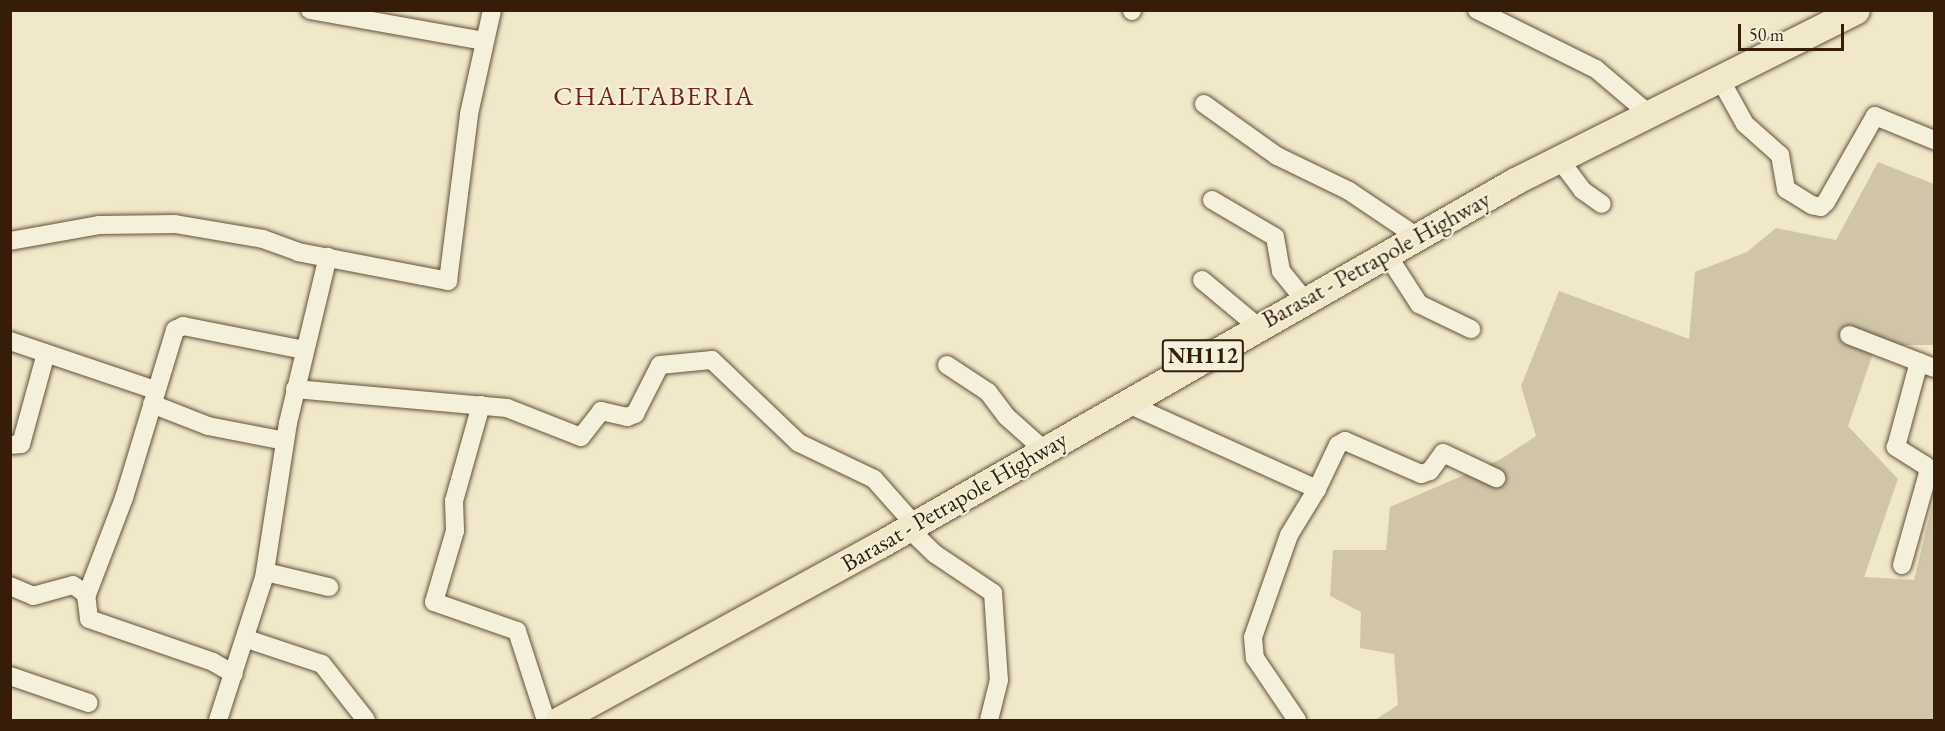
<!DOCTYPE html>
<style>
body{margin:0}
#map{position:relative;width:1945px;height:731px;overflow:hidden;background:#f0e8c8;font-family:"EB Garamond",serif}
div>[style]{position:absolute}
.green>*{inset:0;background:#d0c5a8}
.roads{filter:drop-shadow(0 0 2px #64503a) drop-shadow(0 0 2px #64503a)}
.minor>*{height:18px;margin:-9px;padding:0 9px;transform-origin:9px;border-radius:9px;background:#f5f0db}
.highway>*{height:27px;margin:-13.5px;padding:0 13.5px;transform-origin:13.5px;border-radius:13.5px;background:#f0e8c8}
span{translate:-50% -50%;white-space:nowrap;text-align:center;line-height:1.15;-webkit-text-stroke:4.5px #f5f0db;paint-order:stroke}
.shield-label span{padding:2px 4px;background:#f5f0db;border:2px solid;border-radius:4px;-webkit-text-stroke-width:0}
.shield-label{font-size:22px;color:#361d0a;font-weight:700}
.street-label{font-size:24px;color:#361d0a}
.quarter-label{font-size:27px;color:#7a1f14;letter-spacing:1.5px}
.frame{position:absolute;inset:0;border:12px solid #361d0a;pointer-events:none}
.scale{position:absolute;left:1738px;top:24px;width:106px;height:27px;box-sizing:border-box;border:3px solid #361d0a;border-top:0;padding-left:8px;font-size:18px;line-height:21px;white-space:nowrap;color:#361d0a;-webkit-text-stroke:4px #f5f0db;paint-order:stroke}
</style>
<div id="map">
<div class="green">
<i style="clip-path:polygon(1878px 162px,1934px 184px,1934px 345px,1876px 345px,1848px 426px,1898px 479px,1864px 577px,1914px 580px,1934px 498px,1934px 720px,1375px 720px,1398px 705px,1394px 654px,1360px 648px,1361px 612px,1330px 596px,1333px 550px,1386px 550px,1390px 507px,1501px 459px,1536px 436px,1521px 386px,1559px 291px,1689px 339px,1695px 272px,1747px 252px,1776px 228px,1836px 240px)"></i>
</div>
<div class="roads">
<div class="minor">
<i style="left:310px;top:10px;width:177px;rotate:10.1deg"></i>
<i style="left:1132px;top:10px;width:1px;rotate:90deg"></i>
<i style="left:1477px;top:10px;width:133px;rotate:26.4deg"></i>
<i style="left:1596px;top:69px;width:70px;rotate:40.3deg"></i>
<i style="left:1720px;top:79px;width:51px;rotate:60.9deg"></i>
<i style="left:1745px;top:124px;width:47px;rotate:41.5deg"></i>
<i style="left:1780px;top:155px;width:35px;rotate:80deg"></i>
<i style="left:1786px;top:189px;width:31px;rotate:32deg"></i>
<i style="left:1812px;top:205px;width:9px;rotate:13deg"></i>
<i style="left:1821px;top:207px;width:7px;rotate:-45deg"></i>
<i style="left:1826px;top:202px;width:99px;rotate:-60.3deg"></i>
<i style="left:1875px;top:116px;width:64px;rotate:22.1deg"></i>
<i style="left:1204px;top:104px;width:90px;rotate:35.5deg"></i>
<i style="left:1277px;top:156px;width:80px;rotate:25.9deg"></i>
<i style="left:1349px;top:191px;width:81px;rotate:33.9deg"></i>
<i style="left:1559px;top:159px;width:39px;rotate:53deg"></i>
<i style="left:1582px;top:190px;width:24px;rotate:35deg"></i>
<i style="left:1212px;top:200px;width:73px;rotate:30.4deg"></i>
<i style="left:1275px;top:237px;width:35px;rotate:80deg"></i>
<i style="left:1281px;top:271px;width:36px;rotate:51deg"></i>
<i style="left:10px;top:241px;width:90px;rotate:-10.2deg"></i>
<i style="left:99px;top:225px;width:76px;rotate:-0.8deg"></i>
<i style="left:175px;top:224px;width:89px;rotate:9.7deg"></i>
<i style="left:263px;top:239px;width:37px;rotate:20deg"></i>
<i style="left:298px;top:252px;width:153px;rotate:10.9deg"></i>
<i style="left:448px;top:281px;width:168px;rotate:-82.8deg"></i>
<i style="left:469px;top:114px;width:107px;rotate:-77.5deg"></i>
<i style="left:1386px;top:253px;width:61px;rotate:57.1deg"></i>
<i style="left:1419px;top:304px;width:58px;rotate:25.7deg"></i>
<i style="left:1202px;top:280px;width:72px;rotate:39.9deg"></i>
<i style="left:1849px;top:335px;width:91px;rotate:21.2deg"></i>
<i style="left:10px;top:341px;width:153px;rotate:18.7deg"></i>
<i style="left:947px;top:365px;width:49px;rotate:33.4deg"></i>
<i style="left:988px;top:392px;width:31px;rotate:53deg"></i>
<i style="left:1007px;top:417px;width:50px;rotate:41.7deg"></i>
<i style="left:295px;top:389px;width:213px;rotate:5.1deg"></i>
<i style="left:507px;top:408px;width:79px;rotate:21.4deg"></i>
<i style="left:581px;top:437px;width:33px;rotate:-52deg"></i>
<i style="left:601px;top:411px;width:27px;rotate:13deg"></i>
<i style="left:627px;top:417px;width:9px;rotate:-21deg"></i>
<i style="left:635px;top:414px;width:55px;rotate:-63deg"></i>
<i style="left:660px;top:365px;width:52px;rotate:-5.5deg"></i>
<i style="left:712px;top:360px;width:120px;rotate:43.7deg"></i>
<i style="left:799px;top:443px;width:83px;rotate:25.6deg"></i>
<i style="left:874px;top:479px;width:60px;rotate:48.4deg"></i>
<i style="left:1124px;top:402px;width:212px;rotate:24.3deg"></i>
<i style="left:1317px;top:489px;width:54px;rotate:121.3deg"></i>
<i style="left:1289px;top:535px;width:108px;rotate:109.4deg"></i>
<i style="left:1253px;top:637px;width:21px;rotate:85deg"></i>
<i style="left:1255px;top:658px;width:75px;rotate:55.9deg"></i>
<i style="left:152px;top:404px;width:60px;rotate:21.4deg"></i>
<i style="left:208px;top:426px;width:78px;rotate:11deg"></i>
<i style="left:481px;top:405px;width:100px;rotate:105.7deg"></i>
<i style="left:454px;top:501px;width:30px;rotate:88deg"></i>
<i style="left:455px;top:531px;width:74px;rotate:106.5deg"></i>
<i style="left:434px;top:602px;width:88px;rotate:19.3deg"></i>
<i style="left:517px;top:631px;width:94px;rotate:72deg"></i>
<i style="left:10px;top:445px;width:11px;rotate:-5deg"></i>
<i style="left:21px;top:444px;width:94px;rotate:-74.6deg"></i>
<i style="left:1317px;top:489px;width:49px;rotate:-64.5deg"></i>
<i style="left:1338px;top:445px;width:8px;rotate:-30deg"></i>
<i style="left:1345px;top:441px;width:83px;rotate:23.5deg"></i>
<i style="left:1421px;top:474px;width:9px;rotate:-18deg"></i>
<i style="left:1430px;top:471px;width:22px;rotate:-54deg"></i>
<i style="left:1443px;top:453px;width:59px;rotate:25.3deg"></i>
<i style="left:908px;top:528px;width:37px;rotate:44deg"></i>
<i style="left:935px;top:554px;width:70px;rotate:33.9deg"></i>
<i style="left:993px;top:593px;width:87px;rotate:86.1deg"></i>
<i style="left:999px;top:680px;width:41px;rotate:104deg"></i>
<i style="left:1902px;top:565px;width:96px;rotate:-74.2deg"></i>
<i style="left:1928px;top:473px;width:7px;rotate:-106deg"></i>
<i style="left:1926px;top:466px;width:36px;rotate:-148deg"></i>
<i style="left:1896px;top:447px;width:88px;rotate:-74.9deg"></i>
<i style="left:266px;top:572px;width:65px;rotate:13.4deg"></i>
<i style="left:10px;top:586px;width:25px;rotate:23deg"></i>
<i style="left:33px;top:596px;width:41px;rotate:-15.4deg"></i>
<i style="left:73px;top:585px;width:16px;rotate:35deg"></i>
<i style="left:86px;top:594px;width:25px;rotate:83deg"></i>
<i style="left:89px;top:619px;width:131px;rotate:19.1deg"></i>
<i style="left:213px;top:662px;width:24px;rotate:30deg"></i>
<i style="left:86px;top:597px;width:106px;rotate:-69deg"></i>
<i style="left:124px;top:498px;width:176px;rotate:-73.1deg"></i>
<i style="left:175px;top:330px;width:9px;rotate:-27deg"></i>
<i style="left:183px;top:326px;width:123px;rotate:11.2deg"></i>
<i style="left:247px;top:639px;width:79px;rotate:18.4deg"></i>
<i style="left:322px;top:664px;width:71px;rotate:51.8deg"></i>
<i style="left:10px;top:676px;width:83px;rotate:18.9deg"></i>
<i style="left:218px;top:720px;width:149px;rotate:-72.1deg"></i>
<i style="left:264px;top:578px;width:157px;rotate:-81.2deg"></i>
<i style="left:288px;top:423px;width:171px;rotate:-76.5deg"></i>
</div>
<div class="highway">
<i style="left:559px;top:720px;width:365px;rotate:-28.7deg"></i>
<i style="left:879px;top:545px;width:733px;rotate:-29.78deg"></i>
<i style="left:1515px;top:181px;width:381px;rotate:-26.6deg"></i>
</div>
</div>
<div class="shield-label">
<span style="left:1203px;top:356px">NH112</span>
</div>
<div class="street-label">
<span style="left:1376px;top:259px;rotate:-29deg">Barasat - Petrapole Highway</span>
<span style="left:954px;top:501px;rotate:-30deg">Barasat - Petrapole Highway</span>
</div>
<div class="quarter-label">
<span style="left:654px;top:96px">CHALTABERIA</span>
</div>
<div class="frame"></div>
<div class="scale">50 m</div>
</div>
